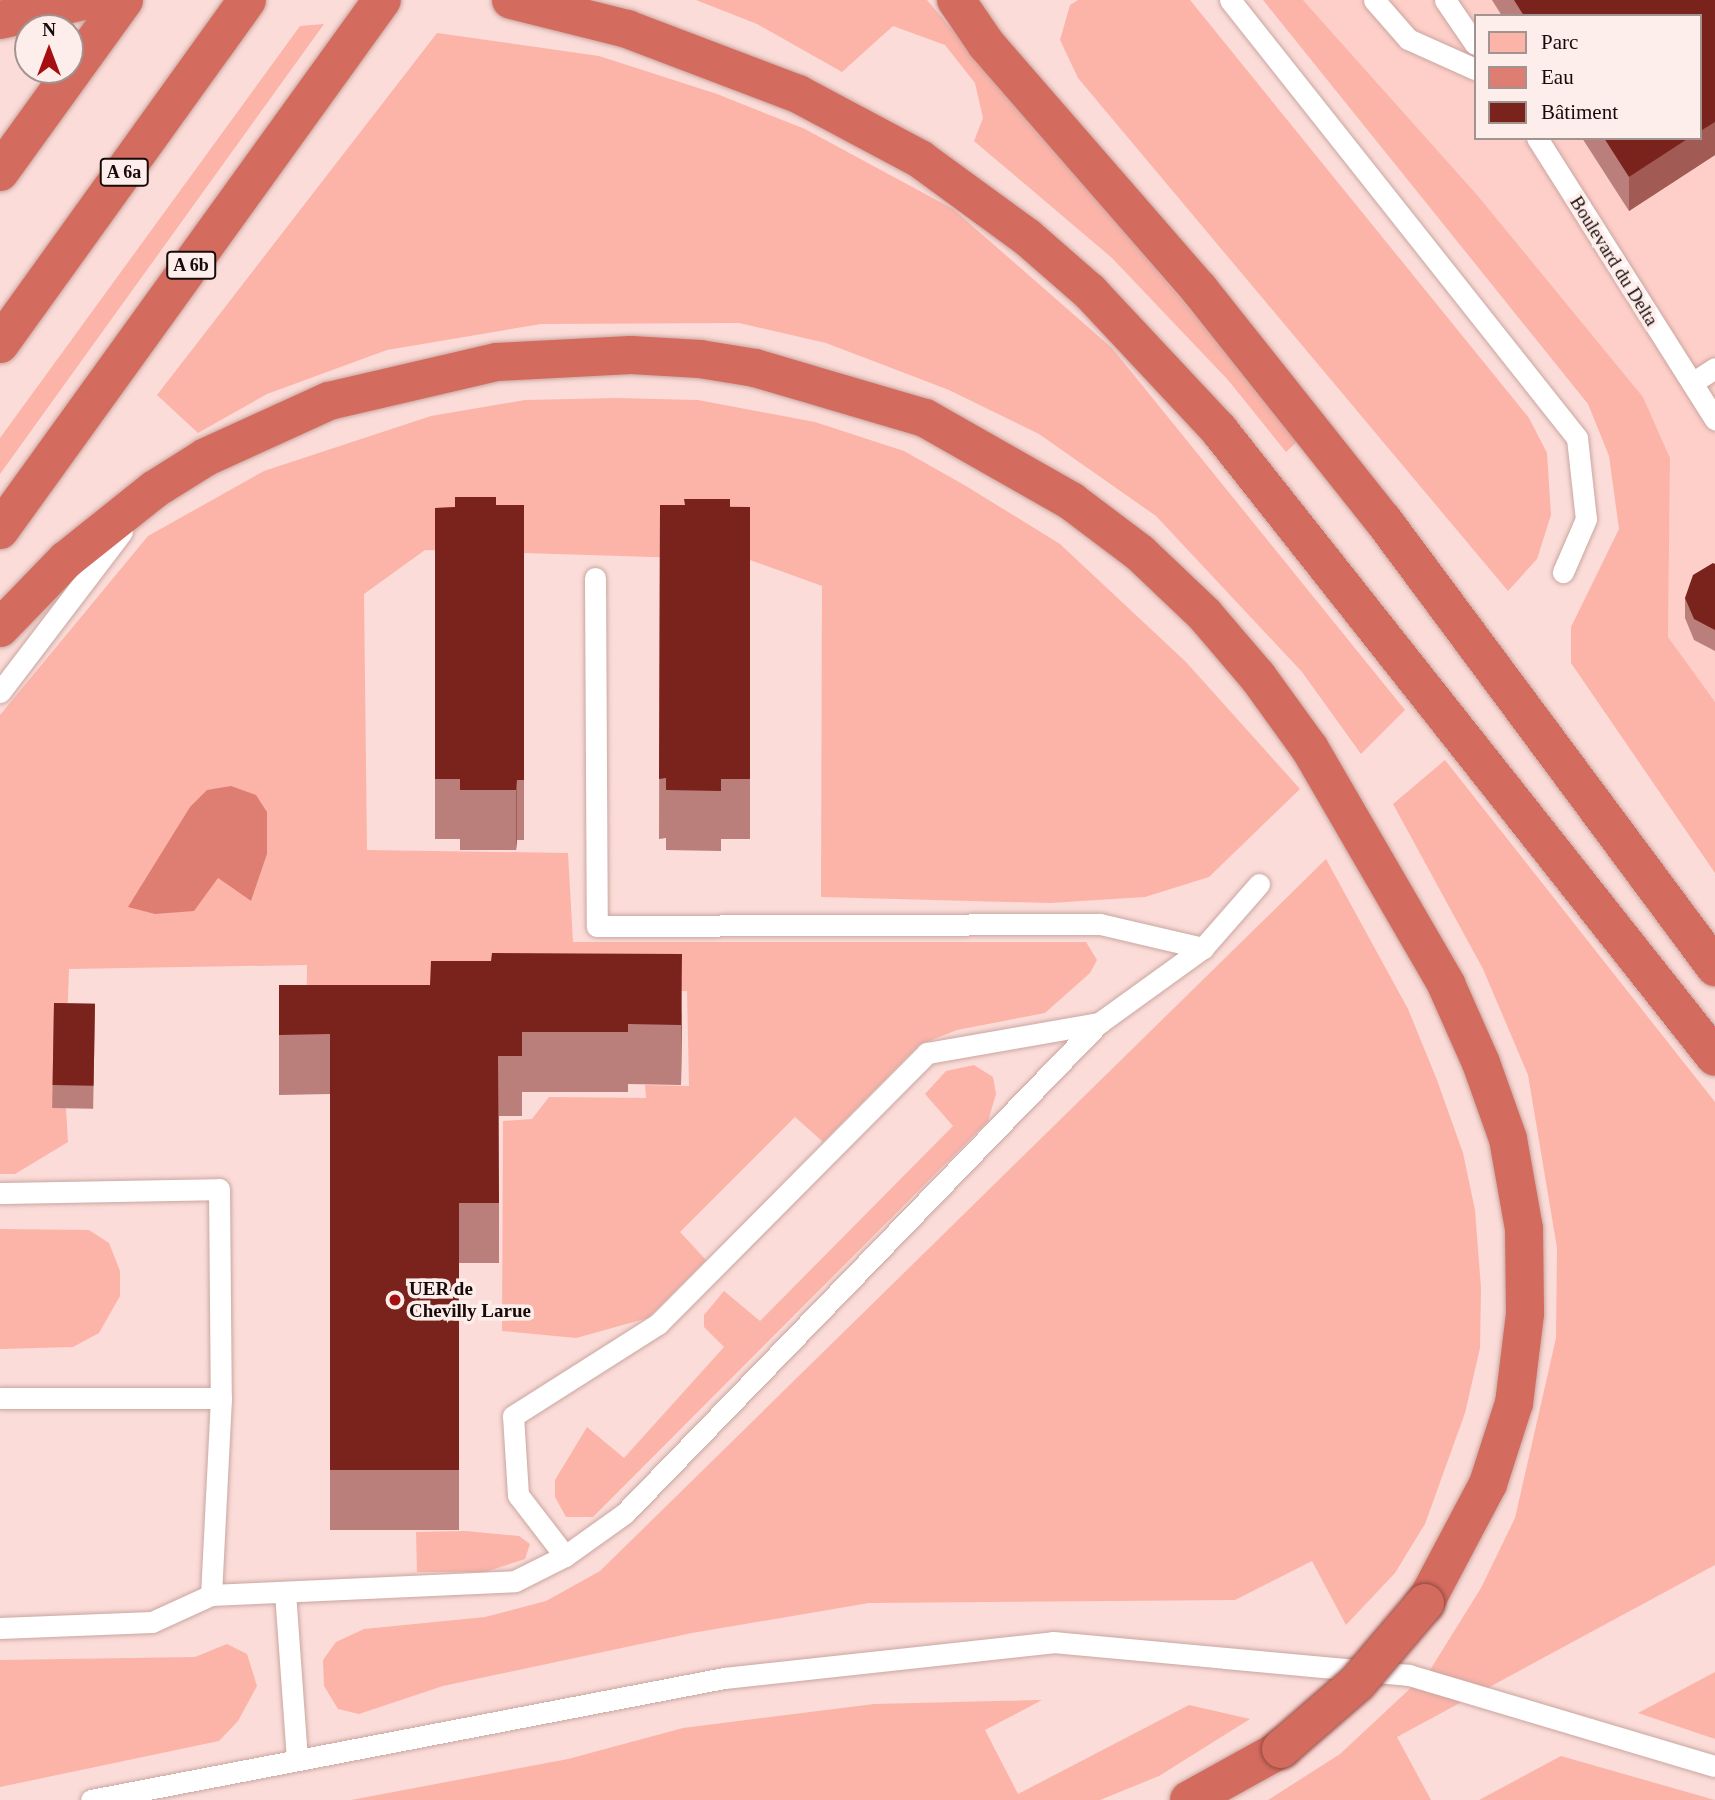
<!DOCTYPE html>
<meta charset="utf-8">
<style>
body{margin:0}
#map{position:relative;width:1715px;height:1800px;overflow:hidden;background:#fbdcd8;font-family:Georgia,serif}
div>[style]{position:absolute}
.built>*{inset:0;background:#fecfc8}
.green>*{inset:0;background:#fcb4a9}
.water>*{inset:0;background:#de7d71}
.roads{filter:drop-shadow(0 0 2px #caa6a0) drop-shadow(0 0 2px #caa6a0)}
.lane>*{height:21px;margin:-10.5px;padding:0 10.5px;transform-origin:10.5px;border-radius:10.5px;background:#fff}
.highway>*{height:38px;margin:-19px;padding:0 19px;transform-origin:19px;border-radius:19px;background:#d46b5f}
.bridges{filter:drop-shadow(0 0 2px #924941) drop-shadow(0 0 2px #924941)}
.highway-bridge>*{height:38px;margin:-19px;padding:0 19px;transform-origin:19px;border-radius:19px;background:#d46b5f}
.wall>*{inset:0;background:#ba7f7a;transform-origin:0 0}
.shaded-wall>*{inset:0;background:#a15a54}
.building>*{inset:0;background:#7a221c;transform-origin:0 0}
.dots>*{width:19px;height:19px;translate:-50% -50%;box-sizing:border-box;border:4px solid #feeeeb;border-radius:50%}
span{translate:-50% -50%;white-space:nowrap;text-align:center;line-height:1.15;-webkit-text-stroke:7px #feeeeb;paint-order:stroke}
.shield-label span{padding:2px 5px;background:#feeeeb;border:2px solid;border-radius:5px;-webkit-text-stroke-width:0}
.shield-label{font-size:18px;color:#170b09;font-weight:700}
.street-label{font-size:19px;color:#170b09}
.poi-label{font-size:19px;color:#170b09;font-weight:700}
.left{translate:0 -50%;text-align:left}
.legend{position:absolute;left:1474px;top:14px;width:228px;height:126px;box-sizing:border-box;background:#feeeeb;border:2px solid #a29391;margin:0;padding:9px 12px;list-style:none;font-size:21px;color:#170b09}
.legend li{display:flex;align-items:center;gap:14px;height:35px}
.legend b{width:35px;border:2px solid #a29391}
.north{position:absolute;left:14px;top:14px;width:70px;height:70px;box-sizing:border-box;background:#feeeeb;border:2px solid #a29391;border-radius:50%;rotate:0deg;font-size:19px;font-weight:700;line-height:28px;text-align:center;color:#170b09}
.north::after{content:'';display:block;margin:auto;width:24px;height:32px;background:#a50f11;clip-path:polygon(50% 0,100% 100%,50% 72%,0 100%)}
</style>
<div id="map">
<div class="built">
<i style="clip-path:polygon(evenodd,1303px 0,1715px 0,1715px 706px,1668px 637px,1670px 458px,1643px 397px,1478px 196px,1303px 0,1475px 16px,1699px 16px,1699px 138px,1475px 138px,1475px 16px)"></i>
</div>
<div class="green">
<i style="clip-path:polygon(696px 0,927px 0,1300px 439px,1286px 452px,1228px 380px,1112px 258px,974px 141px,983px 118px,975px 83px,945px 45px,893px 26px,842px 72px,757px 24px)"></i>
<i style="clip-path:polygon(1078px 0,1190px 0,1529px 418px,1547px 453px,1551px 515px,1537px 559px,1508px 591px,1078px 78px,1060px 40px,1070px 5px)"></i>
<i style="clip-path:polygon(1263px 0,1303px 0,1478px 196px,1643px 397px,1670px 458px,1668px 637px,1715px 702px,1715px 873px,1571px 663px,1571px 627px,1619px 529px,1609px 456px,1588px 404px)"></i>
<i style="clip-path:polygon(324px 24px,0 474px,0 438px,300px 26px)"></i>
<i style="clip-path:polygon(437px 33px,599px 56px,717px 94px,805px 129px,953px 209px,1112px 348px,1405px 710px,1361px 754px,1302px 672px,1156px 516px,1039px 434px,949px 390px,826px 343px,739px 323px,541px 324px,387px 350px,267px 394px,198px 433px,157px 395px)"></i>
<i style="clip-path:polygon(evenodd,616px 398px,698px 400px,815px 422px,904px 451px,966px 486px,1060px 544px,1186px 662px,1300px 789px,1209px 877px,1145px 897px,1050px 903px,821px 897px,822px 586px,750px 560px,425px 550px,364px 594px,367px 850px,568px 853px,573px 942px,1086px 942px,1097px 960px,1090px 973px,1045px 1013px,957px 1030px,919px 1045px,823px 1142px,795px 1117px,680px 1232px,706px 1260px,648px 1318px,576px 1338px,502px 1331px,503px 1121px,532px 1119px,549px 1097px,646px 1098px,645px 1085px,689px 1086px,687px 991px,412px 992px,306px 1033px,307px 965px,69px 969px,67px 1027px,54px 1026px,54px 1108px,66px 1108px,68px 1142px,15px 1174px,0 1174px,0 715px,148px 536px,264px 471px,431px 416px,525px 400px,616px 398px,267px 853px,251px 901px,218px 878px,267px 853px)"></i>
<i style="clip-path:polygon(1445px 760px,1715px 1102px,1715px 1565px,1397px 1737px,1431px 1800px,1268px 1800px,1340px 1754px,1430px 1670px,1481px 1588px,1515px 1518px,1556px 1338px,1557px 1248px,1528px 1075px,1483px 969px,1393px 804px)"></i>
<i style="clip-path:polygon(1326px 859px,1408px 1009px,1437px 1080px,1463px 1153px,1475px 1210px,1481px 1288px,1480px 1348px,1465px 1413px,1425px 1524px,1395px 1573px,1346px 1625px,1312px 1561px,1235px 1600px,869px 1603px,692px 1633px,443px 1686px,359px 1714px,338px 1709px,324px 1686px,323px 1660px,336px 1642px,364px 1629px,485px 1617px,546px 1601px,600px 1571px)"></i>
<i style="clip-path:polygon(974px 1065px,993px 1077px,996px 1094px,988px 1121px,593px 1517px,566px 1517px,555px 1497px,555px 1480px,587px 1427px,624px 1458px,724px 1347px,704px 1327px,704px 1315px,724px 1291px,760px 1321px,953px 1126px,925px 1094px,946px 1071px)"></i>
<i style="clip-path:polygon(0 1229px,89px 1230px,109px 1243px,120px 1271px,120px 1296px,99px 1333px,73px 1347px,0 1349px)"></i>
<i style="clip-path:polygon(466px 1531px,519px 1536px,530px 1544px,525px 1559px,485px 1572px,417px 1572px,416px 1532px)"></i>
<i style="clip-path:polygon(227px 1644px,247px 1654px,257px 1686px,238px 1721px,219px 1741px,0 1787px,0 1660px,195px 1657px)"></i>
<i style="clip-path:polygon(1715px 1672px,1715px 1739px,1638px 1713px)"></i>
<i style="clip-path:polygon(1042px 1700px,985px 1730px,1018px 1794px,1189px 1705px,1250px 1719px,1159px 1776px,1100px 1800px,351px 1800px,568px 1759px,683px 1728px,874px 1704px)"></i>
<i style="clip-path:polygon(1561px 1756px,1715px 1800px,1479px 1800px)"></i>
</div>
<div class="water">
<i style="clip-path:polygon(231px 786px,256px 795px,267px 812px,267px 854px,251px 901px,218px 878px,194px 911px,155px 914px,128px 907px,190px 807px,207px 790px)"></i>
</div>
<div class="roads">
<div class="lane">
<i style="left:1230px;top:0;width:559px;rotate:51.61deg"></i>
<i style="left:1577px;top:438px;width:81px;rotate:83.7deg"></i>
<i style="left:1586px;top:519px;width:58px;rotate:113.5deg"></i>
<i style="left:1374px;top:0;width:52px;rotate:48.9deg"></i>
<i style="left:1408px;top:39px;width:73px;rotate:24.1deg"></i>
<i style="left:1445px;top:0;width:53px;rotate:55.7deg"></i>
<i style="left:1537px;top:138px;width:333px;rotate:57.7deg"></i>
<i style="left:1692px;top:383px;width:27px;rotate:-33deg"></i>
<i style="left:595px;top:578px;width:348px;rotate:89.7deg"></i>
<i style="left:597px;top:926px;width:503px;rotate:-0.23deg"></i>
<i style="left:1100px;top:924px;width:106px;rotate:13.1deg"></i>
<i style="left:0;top:692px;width:201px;rotate:-52.7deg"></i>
<i style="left:0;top:1193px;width:219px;rotate:-1deg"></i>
<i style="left:219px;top:1189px;width:209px;rotate:89.5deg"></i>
<i style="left:221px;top:1398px;width:197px;rotate:92.9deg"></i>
<i style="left:211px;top:1595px;width:304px;rotate:-2.6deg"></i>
<i style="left:515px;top:1581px;width:56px;rotate:-26.6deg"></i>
<i style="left:565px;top:1556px;width:74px;rotate:-35.6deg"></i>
<i style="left:625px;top:1513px;width:682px;rotate:-45.95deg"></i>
<i style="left:1099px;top:1023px;width:128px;rotate:-35.8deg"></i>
<i style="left:1203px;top:948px;width:85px;rotate:-48.8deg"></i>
<i style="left:0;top:1398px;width:221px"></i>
<i style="left:565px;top:1556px;width:77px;rotate:-127.6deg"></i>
<i style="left:518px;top:1495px;width:79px;rotate:-93.6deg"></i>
<i style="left:513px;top:1416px;width:172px;rotate:-32.4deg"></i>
<i style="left:658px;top:1324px;width:382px;rotate:-45.2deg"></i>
<i style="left:927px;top:1053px;width:175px;rotate:-9.9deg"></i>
<i style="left:285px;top:1592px;width:167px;rotate:85.9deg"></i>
<i style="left:0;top:1628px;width:152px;rotate:-2.3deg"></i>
<i style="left:152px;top:1622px;width:65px;rotate:-24.6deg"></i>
<i style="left:91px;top:1800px;width:645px;rotate:-10.91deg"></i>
<i style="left:724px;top:1678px;width:331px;rotate:-6.2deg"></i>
<i style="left:1053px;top:1642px;width:358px;rotate:5.3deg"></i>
<i style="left:1409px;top:1675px;width:319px;rotate:16.6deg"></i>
</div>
<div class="highway">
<i style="left:511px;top:0;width:120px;rotate:14deg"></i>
<i style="left:627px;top:29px;width:183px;rotate:20.8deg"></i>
<i style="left:798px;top:94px;width:138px;rotate:28deg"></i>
<i style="left:920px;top:159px;width:132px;rotate:36.1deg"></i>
<i style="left:1027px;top:237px;width:84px;rotate:41.1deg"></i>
<i style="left:1090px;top:292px;width:189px;rotate:46.9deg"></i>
<i style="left:1219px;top:430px;width:799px;rotate:51.65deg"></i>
<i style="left:956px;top:0;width:53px;rotate:55.7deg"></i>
<i style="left:986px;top:44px;width:325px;rotate:49deg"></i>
<i style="left:1199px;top:289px;width:295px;rotate:51.5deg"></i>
<i style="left:1383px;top:520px;width:557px;rotate:53.4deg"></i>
<i style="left:0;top:20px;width:89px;rotate:-12.9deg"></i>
<i style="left:0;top:172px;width:212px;rotate:-54.2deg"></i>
<i style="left:0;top:344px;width:423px;rotate:-54.3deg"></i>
<i style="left:0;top:530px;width:653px;rotate:-54.22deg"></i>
<i style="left:0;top:628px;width:95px;rotate:-45.9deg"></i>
<i style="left:66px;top:560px;width:114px;rotate:-38.6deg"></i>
<i style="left:155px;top:489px;width:60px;rotate:-32.1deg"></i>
<i style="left:206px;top:457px;width:135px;rotate:-24.5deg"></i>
<i style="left:329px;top:401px;width:172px;rotate:-13.1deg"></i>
<i style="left:497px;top:362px;width:134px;rotate:-3deg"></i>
<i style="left:631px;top:355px;width:69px;rotate:3.3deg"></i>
<i style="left:700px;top:359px;width:56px;rotate:9.3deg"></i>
<i style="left:755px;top:368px;width:177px;rotate:16.4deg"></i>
<i style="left:925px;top:418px;width:168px;rotate:29.6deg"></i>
<i style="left:1071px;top:501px;width:86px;rotate:37deg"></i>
<i style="left:1140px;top:553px;width:90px;rotate:43.6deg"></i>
<i style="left:1205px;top:615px;width:82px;rotate:49.5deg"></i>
<i style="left:1258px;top:677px;width:89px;rotate:54.2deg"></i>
<i style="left:1310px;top:749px;width:272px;rotate:59.9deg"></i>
<i style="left:1446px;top:984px;width:86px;rotate:66.1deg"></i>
<i style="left:1481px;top:1063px;width:81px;rotate:70.4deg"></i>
<i style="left:1508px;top:1139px;width:91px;rotate:79.9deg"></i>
<i style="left:1524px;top:1229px;width:85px;rotate:89.3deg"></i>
<i style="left:1525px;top:1314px;width:90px;rotate:97deg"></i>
<i style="left:1514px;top:1403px;width:85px;rotate:107.8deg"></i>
<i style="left:1488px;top:1484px;width:135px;rotate:117.9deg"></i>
<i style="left:1189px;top:1800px;width:105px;rotate:-29deg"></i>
</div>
</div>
<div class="bridges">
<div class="highway-bridge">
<i style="left:1281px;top:1749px;width:101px;rotate:-41deg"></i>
<i style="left:1357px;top:1683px;width:105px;rotate:-49.6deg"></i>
</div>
</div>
<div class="wall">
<i style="clip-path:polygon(1492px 0,1715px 0,1715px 155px,1629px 211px,1582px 138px,1699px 138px,1699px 16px,1502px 16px)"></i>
<i style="clip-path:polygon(524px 505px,524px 840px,517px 840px,516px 850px,460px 850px,460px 839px,435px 839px,435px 508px)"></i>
<i style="clip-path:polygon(660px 505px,750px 507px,750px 839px,721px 839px,721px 851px,666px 850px,666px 838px,659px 839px)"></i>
<i style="clip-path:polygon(1715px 564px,1715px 651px,1694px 640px,1685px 618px,1685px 598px)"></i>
<i style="clip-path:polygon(279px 985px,682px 1014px,681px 1085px,628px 1084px,628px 1092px,522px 1092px,522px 1116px,499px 1116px,499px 1263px,459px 1263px,459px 1530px,330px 1530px,330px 1094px,279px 1095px)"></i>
<i style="left:54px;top:1003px;width:41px;height:105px;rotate:1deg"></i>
</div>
<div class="shaded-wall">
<i style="clip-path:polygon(1715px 122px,1715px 155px,1629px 211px,1629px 177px,1689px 138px,1699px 138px,1699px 132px)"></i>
<i style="clip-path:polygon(517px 780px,517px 840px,516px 850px,516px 790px)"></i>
<i style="clip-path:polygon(682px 954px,682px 1014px,681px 1085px,681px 1025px)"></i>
</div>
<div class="building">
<i style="clip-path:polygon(1514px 0,1715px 0,1715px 122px,1699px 132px,1699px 16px,1524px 16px)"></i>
<i style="clip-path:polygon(1604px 138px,1689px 138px,1629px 177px)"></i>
<i style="clip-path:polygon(455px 497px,496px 497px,496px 505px,524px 505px,524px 780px,517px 780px,516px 790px,460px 790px,460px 779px,435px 779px,435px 508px,455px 507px)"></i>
<i style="clip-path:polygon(684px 499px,730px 499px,730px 507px,750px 507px,750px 779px,721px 779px,721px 791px,666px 790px,666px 778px,659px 779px,660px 505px,685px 505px)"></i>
<i style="clip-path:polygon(1713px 563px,1715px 564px,1715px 630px,1694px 619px,1685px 598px,1693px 575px)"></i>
<i style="clip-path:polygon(492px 953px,682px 954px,681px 1025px,628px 1024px,628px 1032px,522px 1032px,522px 1056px,498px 1056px,499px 1203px,459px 1203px,459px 1470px,330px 1470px,330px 1034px,279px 1035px,279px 985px,430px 985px,431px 961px,491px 961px)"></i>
<i style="left:54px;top:1003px;width:41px;height:82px;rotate:1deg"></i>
</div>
<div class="dots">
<i style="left:395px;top:1300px;background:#a50f11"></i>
</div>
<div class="shield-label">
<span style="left:124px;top:172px">A 6a</span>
<span style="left:191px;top:265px">A 6b</span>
</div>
<div class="street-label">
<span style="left:1614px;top:261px;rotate:58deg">Boulevard du Delta</span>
</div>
<div class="poi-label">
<span class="left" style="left:409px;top:1300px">UER de<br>Chevilly Larue</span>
</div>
<ul class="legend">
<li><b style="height:19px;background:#fcb4a9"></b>Parc</li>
<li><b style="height:19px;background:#de7d71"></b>Eau</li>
<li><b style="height:19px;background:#7a221c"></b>Bâtiment</li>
</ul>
<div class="north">N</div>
</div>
